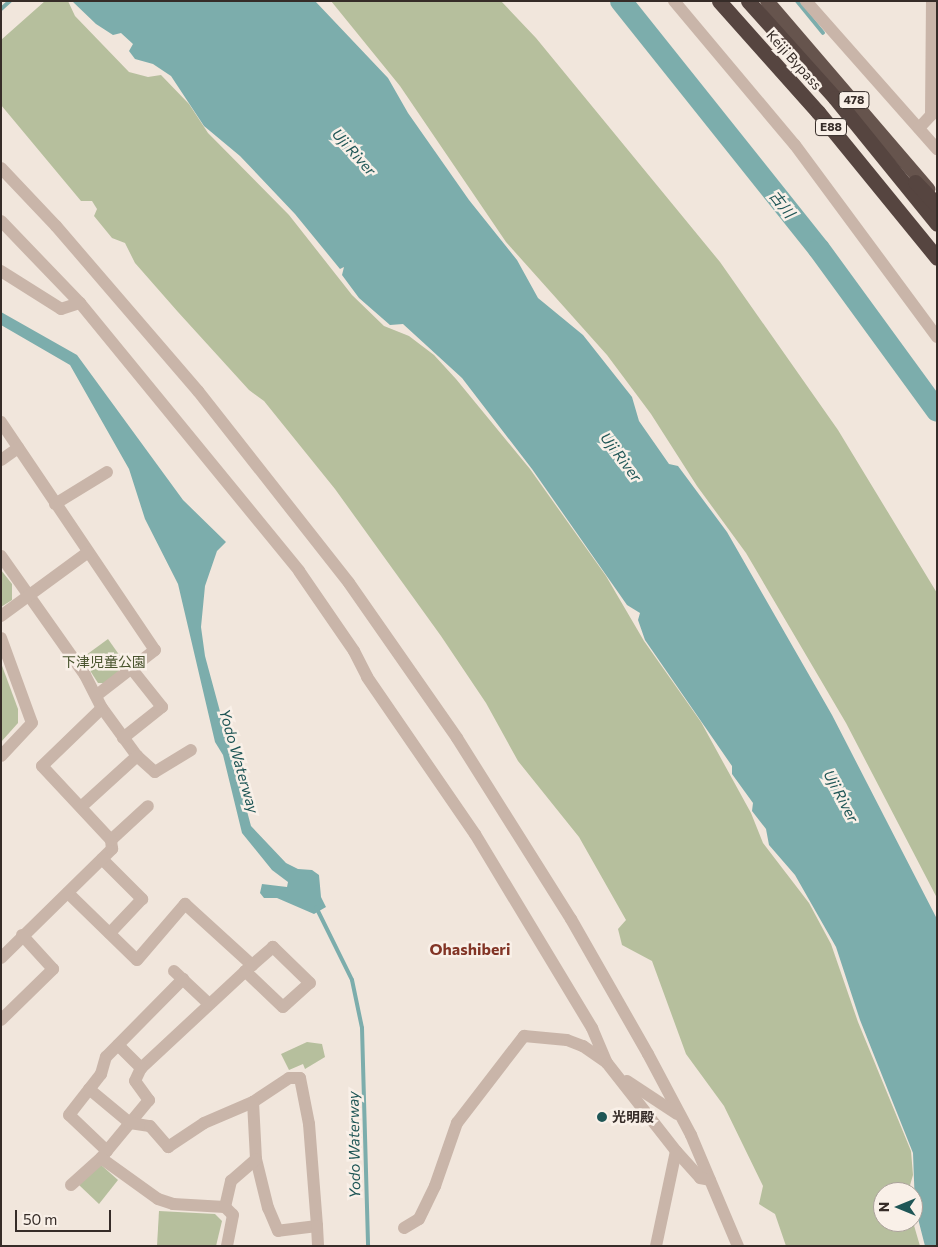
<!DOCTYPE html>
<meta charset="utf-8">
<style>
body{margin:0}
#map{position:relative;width:938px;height:1247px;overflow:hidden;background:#f1e6dc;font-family:Commissioner,"Noto Sans JP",sans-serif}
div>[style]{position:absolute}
.green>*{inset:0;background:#b6bf9d}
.water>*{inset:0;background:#7cadac}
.stream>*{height:4px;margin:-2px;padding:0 2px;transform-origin:2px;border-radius:2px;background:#7cadac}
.river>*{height:22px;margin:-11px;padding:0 11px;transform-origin:11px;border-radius:11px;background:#7cadac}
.minor>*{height:12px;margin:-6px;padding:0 6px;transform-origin:6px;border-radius:6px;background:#c9b5a9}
.tertiary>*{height:12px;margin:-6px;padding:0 6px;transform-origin:6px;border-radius:6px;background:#c9b5a9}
.trunk>*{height:14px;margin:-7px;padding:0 7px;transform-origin:7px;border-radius:7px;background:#66544d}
.motorway>*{height:15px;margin:-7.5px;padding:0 7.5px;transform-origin:7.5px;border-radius:7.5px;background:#564540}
.dots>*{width:14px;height:14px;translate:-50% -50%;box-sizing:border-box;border:2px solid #f9f0e8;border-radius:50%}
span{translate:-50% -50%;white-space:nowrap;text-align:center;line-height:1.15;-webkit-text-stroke:5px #f9f0e8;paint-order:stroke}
.shield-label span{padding:1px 4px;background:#f9f0e8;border:1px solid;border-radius:4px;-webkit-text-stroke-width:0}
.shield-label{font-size:12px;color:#362c28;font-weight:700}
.street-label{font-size:14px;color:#362c28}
.park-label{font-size:14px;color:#48532d}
.poi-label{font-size:14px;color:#362c28;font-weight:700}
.left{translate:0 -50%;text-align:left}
.water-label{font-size:15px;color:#1f5656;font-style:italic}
.quarter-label{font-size:16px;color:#823425;font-weight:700}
.frame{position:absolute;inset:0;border:2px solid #362c28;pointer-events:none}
.north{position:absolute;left:873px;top:1182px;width:50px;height:50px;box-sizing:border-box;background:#f9f0e8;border:1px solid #aba29b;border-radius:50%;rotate:270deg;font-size:14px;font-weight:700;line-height:20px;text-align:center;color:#362c28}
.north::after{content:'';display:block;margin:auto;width:18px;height:22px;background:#1f5656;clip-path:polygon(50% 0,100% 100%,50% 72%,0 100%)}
.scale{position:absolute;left:15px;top:1210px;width:96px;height:22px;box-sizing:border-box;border:2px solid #362c28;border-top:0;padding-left:6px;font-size:15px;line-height:18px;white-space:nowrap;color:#362c28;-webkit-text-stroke:4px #f9f0e8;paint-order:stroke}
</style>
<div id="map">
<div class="green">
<i style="clip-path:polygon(45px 1px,68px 1px,75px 16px,129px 72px,148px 77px,161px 75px,189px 104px,208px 133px,289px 215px,352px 295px,384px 326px,409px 336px,434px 355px,456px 379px,530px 469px,606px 576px,644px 641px,701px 722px,751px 813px,763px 843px,809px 903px,831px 944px,858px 1022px,911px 1151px,913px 1175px,908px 1192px,883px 1192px,883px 1222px,913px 1222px,920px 1246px,786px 1246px,775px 1214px,759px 1204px,763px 1186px,724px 1106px,686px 1054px,652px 961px,622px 945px,618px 929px,626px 920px,579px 837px,518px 761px,486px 703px,441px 636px,335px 489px,264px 401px,249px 390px,178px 312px,135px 263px,125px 243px,112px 238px,94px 216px,97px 209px,92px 201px,81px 201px,1px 105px,1px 40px)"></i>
<i style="clip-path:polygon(331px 1px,501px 1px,536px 38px,720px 262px,838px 430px,937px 593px,937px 898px,846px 723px,746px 553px,697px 486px,651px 414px,607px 355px,506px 242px,400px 86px)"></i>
<i style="clip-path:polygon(1px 570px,12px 584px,12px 600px,1px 607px)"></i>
<i style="clip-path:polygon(108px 639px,127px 666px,105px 683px,98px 683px,82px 658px)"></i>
<i style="clip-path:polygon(1px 663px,18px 709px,18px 723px,1px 742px)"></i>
<i style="clip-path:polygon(307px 1042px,322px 1044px,325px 1057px,305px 1069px,303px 1064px,289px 1070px,281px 1054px)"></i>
<i style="clip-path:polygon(100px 1164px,118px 1180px,99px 1204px,79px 1185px)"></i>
<i style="clip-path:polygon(159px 1211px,215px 1214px,222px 1221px,216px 1246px,157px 1246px)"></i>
</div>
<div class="water">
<i style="clip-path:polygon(72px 1px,315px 1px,388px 78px,408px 113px,469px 200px,517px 260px,538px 298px,583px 335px,632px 397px,639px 421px,669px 464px,678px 466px,727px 532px,832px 715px,937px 919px,937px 1246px,925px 1246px,915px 1207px,913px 1153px,860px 1020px,836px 947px,795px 875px,769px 845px,766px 829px,752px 811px,753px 803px,732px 774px,732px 766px,645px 640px,638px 620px,640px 613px,627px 605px,532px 469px,462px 378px,403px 324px,390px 325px,359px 298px,342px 275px,344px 267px,340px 269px,295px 214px,240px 156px,204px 126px,171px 76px,153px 64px,135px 59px,129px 51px,133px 44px,121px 33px,113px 35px,96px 24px)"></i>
<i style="clip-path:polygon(1px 312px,77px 355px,183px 500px,226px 542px,217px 551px,205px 586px,201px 627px,205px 656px,251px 826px,286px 863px,298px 869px,312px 870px,319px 875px,321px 897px,326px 907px,314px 914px,277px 898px,264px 898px,260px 893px,262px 884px,287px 887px,288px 882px,272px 870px,242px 833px,223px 755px,215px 742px,178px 584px,145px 519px,129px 469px,70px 365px,1px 325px)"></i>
</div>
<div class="stream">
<i style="left:797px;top:1px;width:41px;rotate:50.9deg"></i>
<i style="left:1px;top:9px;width:12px;rotate:-42deg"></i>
<i style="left:316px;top:907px;width:81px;rotate:63.7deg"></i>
<i style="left:352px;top:980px;width:49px;rotate:78.2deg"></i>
<i style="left:362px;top:1028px;width:218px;rotate:88.4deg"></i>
</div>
<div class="river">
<i style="left:621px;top:1px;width:317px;rotate:51.4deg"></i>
<i style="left:819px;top:249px;width:200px;rotate:53.9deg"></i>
</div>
<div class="minor">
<i style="left:806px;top:1px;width:198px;rotate:48.5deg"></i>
<i style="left:919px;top:128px;width:18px;rotate:-47deg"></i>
<i style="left:931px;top:115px;width:114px;rotate:-89.5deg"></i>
<i style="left:1px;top:168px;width:80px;rotate:46.5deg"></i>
<i style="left:56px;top:226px;width:218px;rotate:49.3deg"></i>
<i style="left:198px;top:391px;width:244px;rotate:51.8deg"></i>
<i style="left:349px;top:583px;width:189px;rotate:55.1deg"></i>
<i style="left:457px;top:738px;width:214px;rotate:57.8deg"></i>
<i style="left:571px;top:919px;width:155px;rotate:60.3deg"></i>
<i style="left:648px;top:1054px;width:92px;rotate:62deg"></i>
<i style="left:691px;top:1135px;width:121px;rotate:67.1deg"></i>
<i style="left:1px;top:221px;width:114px;rotate:46.1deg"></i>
<i style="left:80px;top:303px;width:346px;rotate:50.7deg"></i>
<i style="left:299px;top:571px;width:97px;rotate:55.5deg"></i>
<i style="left:354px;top:651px;width:29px;rotate:63deg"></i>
<i style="left:367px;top:677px;width:191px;rotate:55.5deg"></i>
<i style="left:475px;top:834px;width:227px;rotate:58.9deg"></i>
<i style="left:592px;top:1028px;width:38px;rotate:67deg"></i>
<i style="left:1px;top:271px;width:71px;rotate:32.3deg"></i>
<i style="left:61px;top:309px;width:20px;rotate:-18deg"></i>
<i style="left:1px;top:422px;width:275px;rotate:56deg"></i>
<i style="left:155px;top:650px;width:73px;rotate:142.2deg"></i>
<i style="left:1px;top:460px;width:21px;rotate:-35deg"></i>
<i style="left:55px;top:504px;width:61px;rotate:-31.6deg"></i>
<i style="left:1px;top:556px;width:146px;rotate:54.8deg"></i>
<i style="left:85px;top:675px;width:37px;rotate:63deg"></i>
<i style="left:102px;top:708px;width:59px;rotate:53.9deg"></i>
<i style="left:137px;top:756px;width:24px;rotate:42deg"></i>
<i style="left:155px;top:772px;width:42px;rotate:-31.4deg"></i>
<i style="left:1px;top:616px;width:108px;rotate:-36.3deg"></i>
<i style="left:1px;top:638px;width:90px;rotate:70deg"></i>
<i style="left:32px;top:723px;width:45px;rotate:133.2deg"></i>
<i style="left:123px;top:738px;width:50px;rotate:-38.5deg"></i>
<i style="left:162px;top:707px;width:50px;rotate:-128.5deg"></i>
<i style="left:81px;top:807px;width:76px;rotate:-42.3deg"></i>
<i style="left:111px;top:840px;width:50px;rotate:-42.6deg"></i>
<i style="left:102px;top:859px;width:57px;rotate:45deg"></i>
<i style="left:142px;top:899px;width:47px;rotate:133.3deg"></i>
<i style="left:68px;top:893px;width:96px;rotate:44.2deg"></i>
<i style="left:137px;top:960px;width:74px;rotate:-49.4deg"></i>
<i style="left:185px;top:904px;width:91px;rotate:42.3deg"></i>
<i style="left:252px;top:965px;width:151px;rotate:137.1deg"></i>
<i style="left:141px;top:1068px;width:14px;rotate:115deg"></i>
<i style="left:135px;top:1081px;width:24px;rotate:54deg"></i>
<i style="left:149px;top:1100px;width:75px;rotate:129.6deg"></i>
<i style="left:1px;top:958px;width:156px;rotate:-44.5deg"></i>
<i style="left:112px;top:849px;width:9px;rotate:-96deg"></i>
<i style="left:111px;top:840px;width:101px;rotate:-133deg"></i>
<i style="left:42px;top:766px;width:83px;rotate:-44deg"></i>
<i style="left:174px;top:971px;width:48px;rotate:43.3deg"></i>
<i style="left:245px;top:971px;width:52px;rotate:43.5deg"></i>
<i style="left:283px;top:1007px;width:36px;rotate:-42deg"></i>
<i style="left:310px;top:983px;width:52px;rotate:-135.8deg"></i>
<i style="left:273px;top:947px;width:28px;rotate:139deg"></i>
<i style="left:1px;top:1020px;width:73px;rotate:-44.4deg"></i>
<i style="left:53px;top:969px;width:46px;rotate:-132.4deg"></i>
<i style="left:118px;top:1045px;width:33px;rotate:45deg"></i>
<i style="left:627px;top:1081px;width:60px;rotate:33.4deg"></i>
<i style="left:89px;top:1089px;width:53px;rotate:39.7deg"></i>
<i style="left:130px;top:1123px;width:20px;rotate:9deg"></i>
<i style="left:150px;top:1126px;width:28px;rotate:49deg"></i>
<i style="left:168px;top:1147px;width:43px;rotate:-33.7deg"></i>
<i style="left:204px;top:1123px;width:53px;rotate:-23.2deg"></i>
<i style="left:253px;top:1102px;width:43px;rotate:-33.7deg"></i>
<i style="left:289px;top:1078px;width:11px"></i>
<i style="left:300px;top:1078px;width:47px;rotate:78.9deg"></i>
<i style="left:309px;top:1124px;width:102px;rotate:85.5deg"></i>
<i style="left:317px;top:1226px;width:39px;rotate:173deg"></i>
<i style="left:278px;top:1231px;width:25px;rotate:-113deg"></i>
<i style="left:268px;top:1208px;width:50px;rotate:-103.8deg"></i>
<i style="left:256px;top:1159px;width:57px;rotate:-93deg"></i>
<i style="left:107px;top:1151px;width:52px;rotate:-136.5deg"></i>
<i style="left:69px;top:1115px;width:52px;rotate:-52deg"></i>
<i style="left:101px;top:1074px;width:18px;rotate:-74deg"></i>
<i style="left:106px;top:1057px;width:110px;rotate:-45.4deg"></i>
<i style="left:71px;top:1185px;width:40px;rotate:-42deg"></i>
<i style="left:101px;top:1158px;width:70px;rotate:35.7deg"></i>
<i style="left:158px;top:1199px;width:16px;rotate:18deg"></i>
<i style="left:173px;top:1204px;width:52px;rotate:3.3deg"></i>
<i style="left:225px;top:1207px;width:11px;rotate:45deg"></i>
<i style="left:233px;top:1215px;width:32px;rotate:101deg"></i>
<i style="left:225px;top:1207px;width:27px;rotate:-77deg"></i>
<i style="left:231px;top:1181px;width:33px;rotate:-41deg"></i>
<i style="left:317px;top:1226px;width:20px;rotate:87deg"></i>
<i style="left:404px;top:1228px;width:17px;rotate:-31deg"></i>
<i style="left:419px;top:1219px;width:37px;rotate:-64deg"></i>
<i style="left:435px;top:1186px;width:67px;rotate:-70.8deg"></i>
<i style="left:457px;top:1123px;width:110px;rotate:-52.4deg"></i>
<i style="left:524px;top:1036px;width:43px;rotate:5.3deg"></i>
<i style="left:567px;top:1040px;width:17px;rotate:21deg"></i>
<i style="left:583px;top:1046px;width:29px;rotate:35deg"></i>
<i style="left:607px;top:1063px;width:112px;rotate:51.9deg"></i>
<i style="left:676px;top:1151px;width:36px;rotate:48deg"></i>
<i style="left:700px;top:1178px;width:10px;rotate:11deg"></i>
<i style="left:656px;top:1246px;width:97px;rotate:-78.1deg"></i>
</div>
<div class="tertiary">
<i style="left:674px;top:1px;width:188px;rotate:50deg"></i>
<i style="left:795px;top:145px;width:239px;rotate:53.5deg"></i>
</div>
<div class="trunk">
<i style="left:767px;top:1px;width:248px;rotate:49.4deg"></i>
</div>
<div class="motorway">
<i style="left:719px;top:1px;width:149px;rotate:48.3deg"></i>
<i style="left:818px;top:112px;width:188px;rotate:50.8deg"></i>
<i style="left:748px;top:1px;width:130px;rotate:48.1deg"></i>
<i style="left:835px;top:98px;width:162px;rotate:51deg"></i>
<i style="left:915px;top:182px;width:32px;rotate:46deg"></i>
</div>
<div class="dots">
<i style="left:602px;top:1117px;background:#1f5656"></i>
</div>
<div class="shield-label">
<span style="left:854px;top:100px">478</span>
<span style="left:831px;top:127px">E88</span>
</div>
<div class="street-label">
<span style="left:794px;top:60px;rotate:48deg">Keiji Bypass</span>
</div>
<div class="park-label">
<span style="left:104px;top:662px">下津児童公園</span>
</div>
<div class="poi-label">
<span class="left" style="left:612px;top:1117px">光明殿</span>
</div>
<div class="water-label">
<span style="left:354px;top:152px;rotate:48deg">Uji River</span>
<span style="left:782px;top:204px;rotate:51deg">古川</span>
<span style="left:621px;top:457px;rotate:53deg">Uji River</span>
<span style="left:239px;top:761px;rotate:74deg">Yodo Waterway</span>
<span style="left:841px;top:796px;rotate:62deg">Uji River</span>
<span style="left:354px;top:1145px;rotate:-91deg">Yodo Waterway</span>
</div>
<div class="quarter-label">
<span style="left:470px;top:949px">Ohashiberi</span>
</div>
<div class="frame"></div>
<div class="north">N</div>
<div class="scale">50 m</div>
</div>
